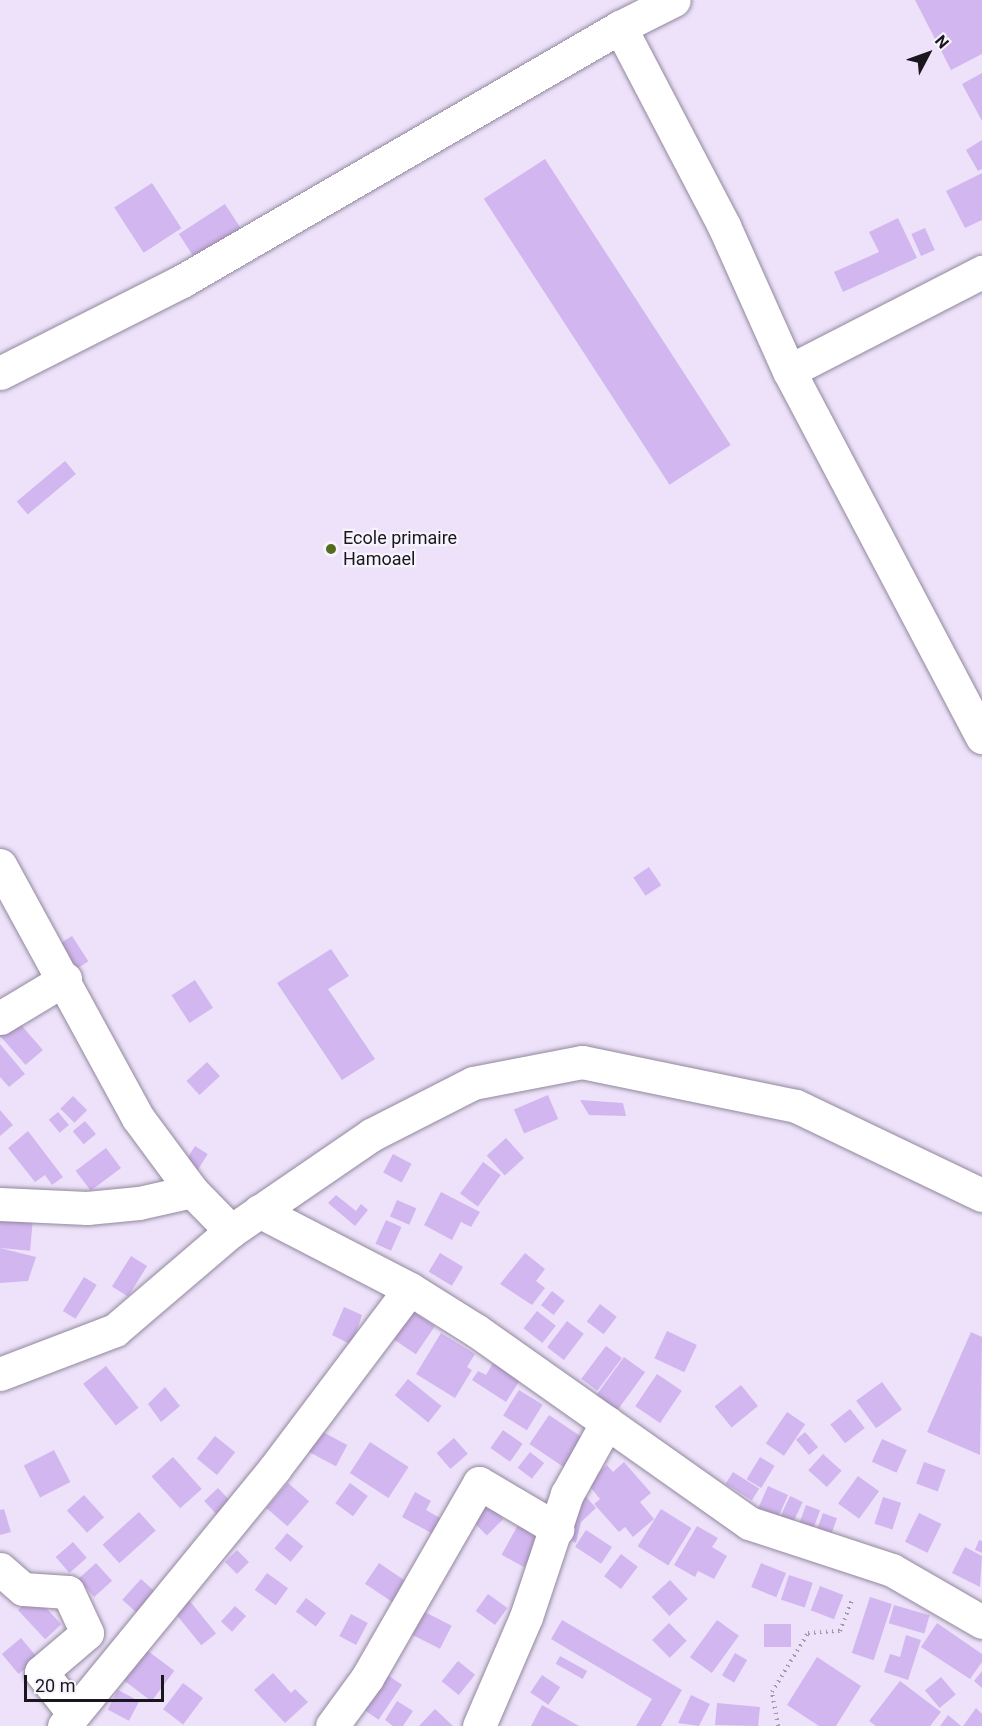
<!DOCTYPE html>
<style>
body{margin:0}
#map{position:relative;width:982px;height:1726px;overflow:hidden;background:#ede2fa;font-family:Roboto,sans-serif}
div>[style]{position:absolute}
.building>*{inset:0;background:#d2b6f0;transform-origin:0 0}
.path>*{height:4px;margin-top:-2px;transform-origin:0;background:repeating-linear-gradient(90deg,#a198aa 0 1.5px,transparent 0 6px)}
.roads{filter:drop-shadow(0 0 2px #92889d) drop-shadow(0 0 2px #92889d)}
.minor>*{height:33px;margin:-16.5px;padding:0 16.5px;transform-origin:16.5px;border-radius:16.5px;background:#fff}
.dots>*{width:16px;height:16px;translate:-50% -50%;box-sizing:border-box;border:3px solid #f7f3fc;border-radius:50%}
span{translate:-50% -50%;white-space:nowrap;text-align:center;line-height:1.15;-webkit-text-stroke:4.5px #f7f3fc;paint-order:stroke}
.poi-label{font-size:18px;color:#1a161e}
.left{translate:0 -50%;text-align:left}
.north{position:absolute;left:898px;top:24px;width:60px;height:60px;-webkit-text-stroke:4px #f7f3fc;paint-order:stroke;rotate:49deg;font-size:16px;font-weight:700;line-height:24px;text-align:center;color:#1a161e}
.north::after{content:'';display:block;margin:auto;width:21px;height:27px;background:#1a161e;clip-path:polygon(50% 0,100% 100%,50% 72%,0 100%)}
.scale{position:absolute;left:24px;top:1675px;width:140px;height:27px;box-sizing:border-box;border:3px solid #1a161e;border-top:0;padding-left:8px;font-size:18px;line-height:21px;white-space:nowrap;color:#1a161e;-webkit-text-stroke:4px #f7f3fc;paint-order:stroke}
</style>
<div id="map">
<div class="building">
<i style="clip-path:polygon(915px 0,982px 0,982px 54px,951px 70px)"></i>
<i style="clip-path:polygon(982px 73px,982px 121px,962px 84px)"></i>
<i style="clip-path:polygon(982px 140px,982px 169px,978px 171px,966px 150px)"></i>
<i style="left:545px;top:159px;width:341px;height:73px;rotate:57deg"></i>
<i style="clip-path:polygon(982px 173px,982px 220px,965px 228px,946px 191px)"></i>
<i style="left:152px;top:183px;width:54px;height:45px;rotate:57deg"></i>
<i style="left:225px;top:204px;width:30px;height:55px;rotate:57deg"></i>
<i style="clip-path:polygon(898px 218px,917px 258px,843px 292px,834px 272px,879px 252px,869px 232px)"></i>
<i style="left:925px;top:228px;width:24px;height:15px;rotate:66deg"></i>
<i style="left:65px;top:461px;width:17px;height:63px;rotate:50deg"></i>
<i style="left:649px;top:867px;width:22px;height:19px;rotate:56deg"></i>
<i style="left:72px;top:936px;width:30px;height:19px;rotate:57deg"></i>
<i style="clip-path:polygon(331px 949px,349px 976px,328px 989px,375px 1059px,342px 1080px,277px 983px)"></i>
<i style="left:195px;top:980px;width:33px;height:28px;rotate:57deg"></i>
<i style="left:16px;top:1019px;width:41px;height:23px;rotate:49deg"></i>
<i style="clip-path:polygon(0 1044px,25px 1074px,9px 1087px,0 1077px)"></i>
<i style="left:207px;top:1062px;width:19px;height:28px;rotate:47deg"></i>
<i style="left:548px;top:1095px;width:26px;height:37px;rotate:67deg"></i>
<i style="left:73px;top:1096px;width:20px;height:18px;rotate:45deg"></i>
<i style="clip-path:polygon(580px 1100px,623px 1103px,626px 1116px,589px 1115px)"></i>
<i style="clip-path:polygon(0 1110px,13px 1125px,0 1136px)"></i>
<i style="left:58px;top:1112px;width:17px;height:12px;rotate:50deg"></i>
<i style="left:85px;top:1121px;width:17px;height:16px;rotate:50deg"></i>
<i style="clip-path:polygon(28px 1131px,63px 1177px,52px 1185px,45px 1175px,35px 1182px,8px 1148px)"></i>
<i style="left:506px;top:1138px;width:27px;height:26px;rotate:48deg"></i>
<i style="left:195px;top:1146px;width:15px;height:25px;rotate:32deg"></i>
<i style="left:106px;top:1148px;width:25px;height:38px;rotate:53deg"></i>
<i style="left:393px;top:1154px;width:21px;height:21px;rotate:28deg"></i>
<i style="left:483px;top:1162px;width:22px;height:39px;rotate:36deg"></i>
<i style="clip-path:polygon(441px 1192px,480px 1212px,471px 1227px,461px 1222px,452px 1240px,424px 1225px)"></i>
<i style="clip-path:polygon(336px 1195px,356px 1211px,361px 1204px,368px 1210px,355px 1226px,328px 1203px)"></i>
<i style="left:397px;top:1200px;width:21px;height:18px;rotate:23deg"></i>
<i style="left:0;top:1216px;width:33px;height:32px;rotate:5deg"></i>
<i style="left:386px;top:1220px;width:17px;height:26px;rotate:24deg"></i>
<i style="clip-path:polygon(0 1248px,36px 1257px,28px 1281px,0 1283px)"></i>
<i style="left:440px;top:1253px;width:27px;height:22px;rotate:31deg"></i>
<i style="clip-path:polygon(525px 1253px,545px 1269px,536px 1281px,545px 1288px,532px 1305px,500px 1284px)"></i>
<i style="left:131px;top:1256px;width:19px;height:36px;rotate:32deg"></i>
<i style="left:84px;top:1277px;width:15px;height:40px;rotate:32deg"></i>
<i style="left:552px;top:1291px;width:16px;height:18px;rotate:38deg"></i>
<i style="left:600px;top:1304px;width:21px;height:22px;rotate:37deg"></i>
<i style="left:405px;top:1306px;width:36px;height:34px;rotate:34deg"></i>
<i style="clip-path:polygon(344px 1307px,362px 1315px,352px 1345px,332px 1335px)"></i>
<i style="left:537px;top:1311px;width:24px;height:22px;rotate:38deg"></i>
<i style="left:567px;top:1321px;width:21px;height:33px;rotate:37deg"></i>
<i style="left:667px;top:1331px;width:33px;height:30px;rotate:25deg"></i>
<i style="clip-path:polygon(971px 1332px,982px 1337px,980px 1455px,927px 1432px)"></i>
<i style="clip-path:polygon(441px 1333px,475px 1354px,467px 1367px,472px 1370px,455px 1398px,416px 1374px)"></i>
<i style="left:606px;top:1346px;width:20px;height:41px;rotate:37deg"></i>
<i style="left:624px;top:1357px;width:26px;height:47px;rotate:36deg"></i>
<i style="clip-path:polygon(493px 1363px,520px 1380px,506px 1402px,472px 1380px,478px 1371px,486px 1375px)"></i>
<i style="left:106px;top:1366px;width:53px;height:29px;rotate:52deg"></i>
<i style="left:657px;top:1374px;width:30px;height:39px;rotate:34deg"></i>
<i style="left:408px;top:1379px;width:43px;height:21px;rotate:39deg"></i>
<i style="left:882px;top:1382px;width:34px;height:32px;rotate:54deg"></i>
<i style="left:741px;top:1385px;width:27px;height:34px;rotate:51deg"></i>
<i style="clip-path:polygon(165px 1387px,180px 1406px,161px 1422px,148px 1404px)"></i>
<i style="left:519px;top:1390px;width:28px;height:30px;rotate:32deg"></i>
<i style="left:850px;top:1409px;width:24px;height:25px;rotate:52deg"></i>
<i style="left:787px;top:1412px;width:22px;height:38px;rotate:34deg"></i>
<i style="left:549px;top:1415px;width:43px;height:35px;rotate:34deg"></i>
<i style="left:319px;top:1430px;width:32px;height:24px;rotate:28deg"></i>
<i style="left:503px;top:1430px;width:24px;height:22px;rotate:35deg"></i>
<i style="left:805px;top:1432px;width:20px;height:12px;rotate:49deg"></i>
<i style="left:215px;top:1436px;width:26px;height:29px;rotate:39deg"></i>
<i style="left:454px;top:1438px;width:21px;height:23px;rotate:49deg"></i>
<i style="left:882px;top:1439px;width:27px;height:25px;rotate:24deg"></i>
<i style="left:370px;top:1442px;width:46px;height:37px;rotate:33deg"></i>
<i style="left:54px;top:1450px;width:36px;height:34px;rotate:63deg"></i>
<i style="left:530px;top:1452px;width:18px;height:20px;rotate:38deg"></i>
<i style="left:823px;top:1454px;width:25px;height:22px;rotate:42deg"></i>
<i style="left:173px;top:1457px;width:43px;height:29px;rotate:48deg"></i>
<i style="left:760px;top:1457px;width:17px;height:26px;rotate:31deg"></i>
<i style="clip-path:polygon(624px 1462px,651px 1493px,640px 1502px,654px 1519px,633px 1537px,625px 1527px,619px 1532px,594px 1504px,600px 1499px,587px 1483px,607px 1465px,613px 1472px)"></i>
<i style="left:924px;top:1462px;width:23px;height:23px;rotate:20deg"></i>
<i style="left:733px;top:1472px;width:31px;height:14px;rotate:32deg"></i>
<i style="left:858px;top:1476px;width:26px;height:34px;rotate:36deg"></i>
<i style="left:288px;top:1483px;width:28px;height:33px;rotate:41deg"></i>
<i style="left:350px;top:1483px;width:22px;height:25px;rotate:36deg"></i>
<i style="left:768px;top:1486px;width:22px;height:27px;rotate:24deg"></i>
<i style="left:218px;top:1488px;width:23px;height:19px;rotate:47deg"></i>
<i style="clip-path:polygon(580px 1490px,596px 1508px,581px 1522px,576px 1543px,559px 1534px)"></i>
<i style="clip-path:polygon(415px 1492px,431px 1501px,426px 1510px,440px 1518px,433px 1534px,402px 1517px)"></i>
<i style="left:84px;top:1495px;width:30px;height:23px;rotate:48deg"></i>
<i style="left:790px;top:1496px;width:14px;height:26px;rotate:25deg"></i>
<i style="left:883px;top:1497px;width:19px;height:28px;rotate:18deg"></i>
<i style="left:489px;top:1505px;width:20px;height:23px;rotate:45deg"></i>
<i style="left:806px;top:1505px;width:15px;height:25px;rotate:20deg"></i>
<i style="clip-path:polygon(4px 1509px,11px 1532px,0 1535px,0 1510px)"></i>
<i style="left:661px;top:1509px;width:36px;height:44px;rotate:32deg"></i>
<i style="left:139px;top:1512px;width:25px;height:49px;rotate:48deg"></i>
<i style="left:823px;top:1513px;width:15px;height:24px;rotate:20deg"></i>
<i style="left:919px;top:1513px;width:25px;height:32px;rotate:26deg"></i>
<i style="left:518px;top:1525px;width:26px;height:34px;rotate:29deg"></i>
<i style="clip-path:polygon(697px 1526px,718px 1538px,712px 1547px,727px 1556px,714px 1579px,698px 1571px,695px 1577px,674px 1565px)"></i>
<i style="left:586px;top:1530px;width:31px;height:20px;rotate:33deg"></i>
<i style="left:287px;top:1533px;width:21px;height:20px;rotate:39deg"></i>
<i style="clip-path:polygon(979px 1540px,982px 1541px,982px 1553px,975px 1550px)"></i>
<i style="left:73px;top:1542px;width:21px;height:23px;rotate:49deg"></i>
<i style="clip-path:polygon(965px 1547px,982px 1556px,980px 1587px,952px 1573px)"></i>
<i style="left:237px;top:1550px;width:17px;height:17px;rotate:45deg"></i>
<i style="left:621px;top:1554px;width:21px;height:28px;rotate:37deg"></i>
<i style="left:96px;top:1563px;width:24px;height:24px;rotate:48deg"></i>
<i style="left:379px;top:1563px;width:36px;height:25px;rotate:34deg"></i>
<i style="left:761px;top:1563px;width:27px;height:26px;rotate:22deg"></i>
<i style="left:267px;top:1573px;width:26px;height:21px;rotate:36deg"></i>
<i style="left:789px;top:1575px;width:25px;height:26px;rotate:18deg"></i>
<i style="left:141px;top:1579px;width:27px;height:28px;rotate:42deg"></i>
<i style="left:670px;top:1580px;width:26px;height:25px;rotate:47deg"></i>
<i style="left:820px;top:1586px;width:25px;height:26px;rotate:21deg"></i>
<i style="left:488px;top:1594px;width:24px;height:21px;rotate:36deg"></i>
<i style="left:34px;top:1595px;width:40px;height:22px;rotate:47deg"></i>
<i style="left:870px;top:1597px;width:23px;height:59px;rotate:18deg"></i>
<i style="left:306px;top:1598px;width:25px;height:17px;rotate:37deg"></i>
<i style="left:189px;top:1600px;width:43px;height:19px;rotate:51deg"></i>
<i style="left:894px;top:1605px;width:37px;height:19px;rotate:16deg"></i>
<i style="left:235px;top:1606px;width:15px;height:21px;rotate:42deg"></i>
<i style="left:417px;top:1608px;width:39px;height:26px;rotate:27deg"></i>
<i style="left:351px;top:1614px;width:19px;height:25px;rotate:28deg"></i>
<i style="clip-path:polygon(562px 1620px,682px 1690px,661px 1726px,636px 1726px,652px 1699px,551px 1639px)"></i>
<i style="left:717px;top:1620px;width:27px;height:46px;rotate:36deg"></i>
<i style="left:669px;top:1623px;width:25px;height:24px;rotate:45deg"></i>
<i style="clip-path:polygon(937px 1623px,982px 1654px,982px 1662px,970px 1679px,921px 1647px)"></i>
<i style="left:791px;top:1624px;width:23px;height:27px;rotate:90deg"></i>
<i style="clip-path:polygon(906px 1635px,921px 1640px,908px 1680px,884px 1672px,890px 1654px,900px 1657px)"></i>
<i style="left:21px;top:1638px;width:26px;height:25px;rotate:50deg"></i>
<i style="left:144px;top:1648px;width:38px;height:38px;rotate:37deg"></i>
<i style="left:735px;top:1653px;width:14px;height:26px;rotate:30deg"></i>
<i style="left:560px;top:1656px;width:31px;height:9px;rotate:29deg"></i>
<i style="clip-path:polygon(817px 1657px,861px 1686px,836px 1726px,819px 1726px,787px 1705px)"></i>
<i style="left:458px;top:1661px;width:22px;height:26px;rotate:39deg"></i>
<i style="clip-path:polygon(982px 1671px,982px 1688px,974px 1681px)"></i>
<i style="left:383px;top:1672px;width:23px;height:42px;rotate:34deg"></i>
<i style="clip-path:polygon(273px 1673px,291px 1693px,295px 1689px,308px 1702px,285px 1723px,254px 1690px)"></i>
<i style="left:542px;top:1675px;width:22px;height:21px;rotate:34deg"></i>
<i style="left:941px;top:1677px;width:23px;height:21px;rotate:50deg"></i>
<i style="clip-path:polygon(900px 1681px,941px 1712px,930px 1726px,876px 1726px,869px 1721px)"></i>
<i style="left:183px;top:1683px;width:25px;height:33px;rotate:37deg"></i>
<i style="left:118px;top:1690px;width:24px;height:22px;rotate:28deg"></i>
<i style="clip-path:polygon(691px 1695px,710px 1704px,699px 1726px,678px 1723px)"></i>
<i style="clip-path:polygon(397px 1701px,413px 1711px,403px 1726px,393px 1726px,385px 1720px)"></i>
<i style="clip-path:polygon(717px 1703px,760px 1707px,758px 1726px,715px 1725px)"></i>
<i style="clip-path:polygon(542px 1705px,579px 1726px,531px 1726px)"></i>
<i style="clip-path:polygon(976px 1708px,982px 1714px,982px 1726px,963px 1726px)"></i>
<i style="clip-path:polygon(435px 1709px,453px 1726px,419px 1726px)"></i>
<i style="clip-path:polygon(948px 1715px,961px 1726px,940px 1726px)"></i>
</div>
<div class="path">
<i style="left:778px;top:1726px;width:35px;rotate:-100deg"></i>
<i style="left:772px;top:1692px;width:69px;rotate:-58.6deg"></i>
<i style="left:808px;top:1633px;width:32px;rotate:-4deg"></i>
<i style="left:840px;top:1631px;width:34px;rotate:-69deg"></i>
</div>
<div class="roads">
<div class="minor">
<i style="left:620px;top:27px;width:225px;rotate:62.4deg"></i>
<i style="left:724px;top:226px;width:159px;rotate:65.9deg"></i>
<i style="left:789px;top:371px;width:414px;rotate:62.2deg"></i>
<i style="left:789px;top:371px;width:217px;rotate:-27.2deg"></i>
<i style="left:0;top:373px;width:204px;rotate:-26.8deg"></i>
<i style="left:182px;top:281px;width:506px;rotate:-30.11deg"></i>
<i style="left:620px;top:27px;width:60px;rotate:-26.6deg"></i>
<i style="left:0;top:865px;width:288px;rotate:61.4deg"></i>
<i style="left:138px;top:1118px;width:91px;rotate:53.5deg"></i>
<i style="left:192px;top:1191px;width:56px;rotate:45.7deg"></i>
<i style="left:0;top:1018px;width:76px;rotate:-31deg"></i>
<i style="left:0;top:1204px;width:87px;rotate:2.6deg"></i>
<i style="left:87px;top:1208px;width:52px;rotate:-5.5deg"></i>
<i style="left:139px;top:1203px;width:54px;rotate:-12.8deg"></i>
<i style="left:259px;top:1211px;width:170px;rotate:27.3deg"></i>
<i style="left:410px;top:1289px;width:79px;rotate:32.1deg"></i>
<i style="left:477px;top:1331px;width:333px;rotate:35.2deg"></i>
<i style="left:749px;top:1523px;width:151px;rotate:18.2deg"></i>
<i style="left:892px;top:1570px;width:104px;rotate:30deg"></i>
<i style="left:0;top:1374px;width:123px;rotate:-20.9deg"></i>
<i style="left:115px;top:1330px;width:153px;rotate:-40.5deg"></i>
<i style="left:231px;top:1231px;width:170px;rotate:-34.4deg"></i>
<i style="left:371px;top:1135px;width:114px;rotate:-27deg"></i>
<i style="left:473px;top:1083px;width:111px;rotate:-10.9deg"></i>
<i style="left:582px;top:1062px;width:218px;rotate:11.6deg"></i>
<i style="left:796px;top:1106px;width:206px;rotate:25.6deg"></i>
<i style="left:0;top:1569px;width:30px;rotate:41deg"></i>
<i style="left:23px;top:1589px;width:45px;rotate:3.8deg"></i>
<i style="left:68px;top:1592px;width:45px;rotate:65.1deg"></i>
<i style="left:87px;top:1633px;width:60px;rotate:139.7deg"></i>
<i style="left:41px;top:1672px;width:53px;rotate:51.8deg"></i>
<i style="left:64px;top:1726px;width:333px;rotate:-50.7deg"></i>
<i style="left:275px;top:1468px;width:224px;rotate:-53deg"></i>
<i style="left:332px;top:1726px;width:59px;rotate:-53.9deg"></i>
<i style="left:367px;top:1678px;width:225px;rotate:-60.1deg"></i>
<i style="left:479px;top:1483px;width:91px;rotate:30.5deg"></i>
<i style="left:479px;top:1726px;width:119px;rotate:-66.7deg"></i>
<i style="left:526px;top:1617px;width:130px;rotate:-71.6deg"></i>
<i style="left:567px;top:1494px;width:82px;rotate:-60.9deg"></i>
</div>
</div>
<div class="dots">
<i style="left:331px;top:549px;background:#536d20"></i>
</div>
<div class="poi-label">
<span class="left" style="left:343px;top:549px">Ecole primaire<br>Hamoael</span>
</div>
<div class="north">N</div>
<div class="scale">20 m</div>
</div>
